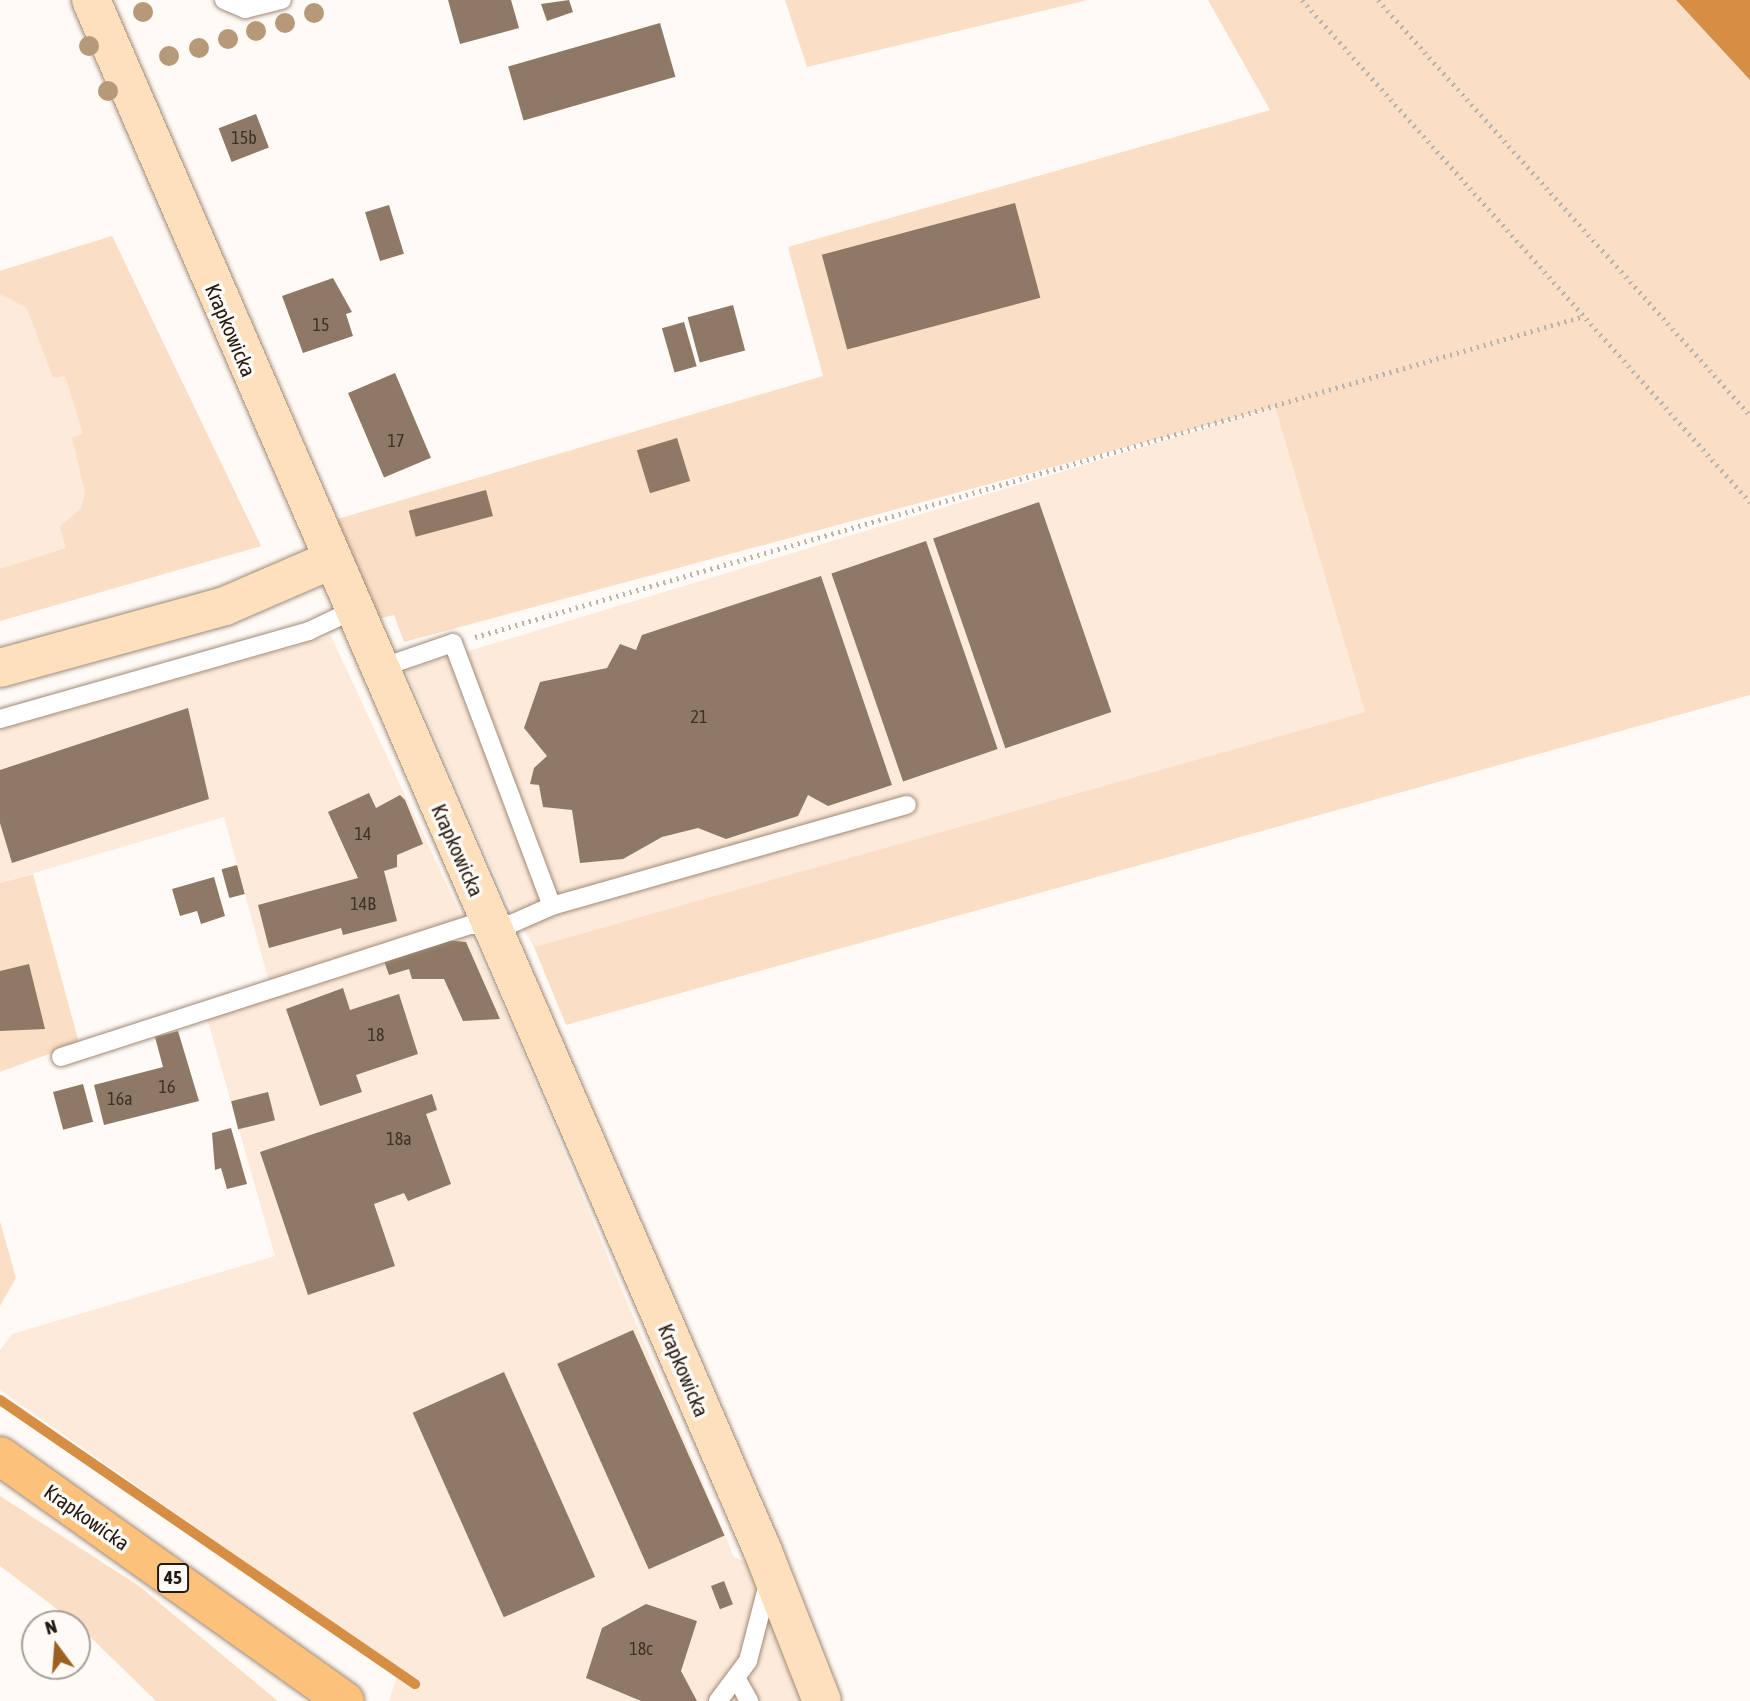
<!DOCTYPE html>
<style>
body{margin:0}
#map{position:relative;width:1750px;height:1701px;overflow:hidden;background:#fffaf6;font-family:"Asap Condensed",sans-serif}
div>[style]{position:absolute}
.built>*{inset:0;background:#fdeada}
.green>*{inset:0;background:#fadec5}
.water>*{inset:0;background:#d68e44}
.stream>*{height:10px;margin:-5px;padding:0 5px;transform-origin:5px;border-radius:5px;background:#d68e44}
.building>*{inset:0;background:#8e7966;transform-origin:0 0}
.path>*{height:4.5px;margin-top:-2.25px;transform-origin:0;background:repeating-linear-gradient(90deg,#b9b3ad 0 2px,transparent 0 7px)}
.roads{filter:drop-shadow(0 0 2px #9f8976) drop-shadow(0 0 2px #9f8976)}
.lane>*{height:18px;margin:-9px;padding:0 9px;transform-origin:9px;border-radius:9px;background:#fff}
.secondary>*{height:38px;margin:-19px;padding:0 19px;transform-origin:19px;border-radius:19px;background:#fee0bd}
.primary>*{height:38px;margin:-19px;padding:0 19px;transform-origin:19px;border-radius:19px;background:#fcc17a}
.trees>*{width:20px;height:20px;margin:-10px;border-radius:50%;background:#b69979}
span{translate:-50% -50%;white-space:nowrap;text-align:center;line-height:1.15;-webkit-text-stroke:7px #fffaf6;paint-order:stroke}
.number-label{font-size:18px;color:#3d3227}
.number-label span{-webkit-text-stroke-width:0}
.shield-label span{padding:2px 5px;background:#fffaf6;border:2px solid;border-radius:5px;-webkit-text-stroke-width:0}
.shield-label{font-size:19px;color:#221a12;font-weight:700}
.street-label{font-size:21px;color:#221a12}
.north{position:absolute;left:21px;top:1610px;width:70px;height:70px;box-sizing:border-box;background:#fffaf6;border:2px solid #a7a09b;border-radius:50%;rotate:344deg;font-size:19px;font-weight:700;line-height:28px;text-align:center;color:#221a12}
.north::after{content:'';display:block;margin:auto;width:24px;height:32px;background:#9c6121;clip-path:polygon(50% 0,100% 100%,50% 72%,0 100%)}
</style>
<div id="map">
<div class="built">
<i style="clip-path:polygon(112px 236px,261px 546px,0 621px,0 271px)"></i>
<i style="clip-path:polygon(1275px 407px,1365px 712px,534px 947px,506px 899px,406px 670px)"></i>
<i style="clip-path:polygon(331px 636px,498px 995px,734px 1557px,772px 1573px,822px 1701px,389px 1701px,399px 1670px,0 1390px,0 1350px,12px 1334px,275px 1256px,203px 1004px,269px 982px,224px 817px,0 883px,0 729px)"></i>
</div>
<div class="green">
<i style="clip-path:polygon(785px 0,1088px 0,807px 67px)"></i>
<i style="clip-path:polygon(1208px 0,1676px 0,1750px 80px,1750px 695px,566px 1025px,534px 947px,1365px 712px,1275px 407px,404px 642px,394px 615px,374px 620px,334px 520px,823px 376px,788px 247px,1270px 110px)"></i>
<i style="clip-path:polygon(112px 236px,261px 546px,0 621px,0 569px,66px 548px,60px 526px,81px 509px,85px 492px,72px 438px,83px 433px,65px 376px,53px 378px,27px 308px,0 294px,0 271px)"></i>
<i style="clip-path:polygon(33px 874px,79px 1043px,0 1072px,0 883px)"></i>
<i style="clip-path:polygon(0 1221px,16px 1278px,0 1306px)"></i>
<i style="clip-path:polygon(0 1496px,139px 1586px,278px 1701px,156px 1701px,77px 1624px,0 1566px)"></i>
</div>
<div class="water">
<i style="clip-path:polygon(1676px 0,1750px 0,1750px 80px)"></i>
</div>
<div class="stream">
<i style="left:0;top:1400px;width:503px;rotate:34.39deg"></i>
</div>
<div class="building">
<i style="clip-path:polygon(448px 0,511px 0,519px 28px,460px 44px)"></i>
<i style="clip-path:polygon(569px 0,573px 12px,547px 21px,541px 4px)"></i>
<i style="left:660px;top:23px;width:56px;height:158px;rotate:74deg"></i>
<i style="left:256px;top:114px;width:36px;height:40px;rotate:69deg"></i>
<i style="left:1015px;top:203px;width:98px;height:200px;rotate:75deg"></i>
<i style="left:389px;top:205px;width:51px;height:25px;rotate:73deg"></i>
<i style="clip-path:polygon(333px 278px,352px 312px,346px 314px,353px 336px,303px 353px,282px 296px)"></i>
<i style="left:733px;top:305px;width:47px;height:47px;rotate:75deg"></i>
<i style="left:684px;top:322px;width:46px;height:23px;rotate:74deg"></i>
<i style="left:395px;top:373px;width:92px;height:51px;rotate:67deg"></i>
<i style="left:677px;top:438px;width:45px;height:42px;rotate:73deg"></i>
<i style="left:486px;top:490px;width:27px;height:80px;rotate:75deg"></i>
<i style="left:1039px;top:502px;width:222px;height:112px;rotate:71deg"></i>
<i style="left:926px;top:541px;width:220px;height:100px;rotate:71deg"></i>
<i style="clip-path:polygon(821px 576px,892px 785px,828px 806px,808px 795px,798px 816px,726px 839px,698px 828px,662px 837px,623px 859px,580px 863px,572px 810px,543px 807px,539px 785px,530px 784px,534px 768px,547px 756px,524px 728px,540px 682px,607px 668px,620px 644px,636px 650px,642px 635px)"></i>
<i style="clip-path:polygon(188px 708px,209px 799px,12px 863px,0 823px,0 770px)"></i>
<i style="clip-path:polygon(369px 793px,376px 808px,400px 795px,405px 800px,423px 844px,397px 855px,397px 867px,384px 871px,397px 921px,343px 935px,341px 928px,269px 948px,258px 905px,358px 878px,328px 812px)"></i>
<i style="left:237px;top:865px;width:30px;height:16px;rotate:75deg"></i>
<i style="clip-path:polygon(214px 877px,225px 916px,201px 924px,197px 911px,180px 916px,172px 889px)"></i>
<i style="clip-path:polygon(444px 940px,466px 942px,500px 1019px,463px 1021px,444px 979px,412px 979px,409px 969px,389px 975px,383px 958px)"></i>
<i style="clip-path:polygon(29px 964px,45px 1029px,0 1031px,0 971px)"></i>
<i style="clip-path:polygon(343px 988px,350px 1010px,399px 994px,418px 1054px,356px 1075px,362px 1092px,320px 1106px,286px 1009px)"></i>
<i style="clip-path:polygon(178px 1031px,199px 1101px,104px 1125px,94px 1085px,163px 1067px,155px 1037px)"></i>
<i style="left:83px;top:1084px;width:39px;height:31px;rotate:75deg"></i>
<i style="left:268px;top:1092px;width:29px;height:38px;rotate:76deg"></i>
<i style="clip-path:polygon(432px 1094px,437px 1110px,426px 1114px,451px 1184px,408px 1201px,404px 1193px,374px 1204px,395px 1266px,308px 1295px,260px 1152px)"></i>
<i style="clip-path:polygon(231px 1128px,247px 1184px,227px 1189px,221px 1168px,215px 1170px,212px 1133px)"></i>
<i style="left:633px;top:1330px;width:225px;height:83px;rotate:66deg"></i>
<i style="left:504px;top:1372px;width:224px;height:100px;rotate:66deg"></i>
<i style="left:724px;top:1581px;width:25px;height:14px;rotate:69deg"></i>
<i style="clip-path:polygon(646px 1604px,697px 1621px,681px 1671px,697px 1701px,641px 1701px,586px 1678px,602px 1628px)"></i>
</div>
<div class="path">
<i style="left:1302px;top:0;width:673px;rotate:48.25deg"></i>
<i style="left:1378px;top:0;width:557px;rotate:48.13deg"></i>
<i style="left:475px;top:637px;width:1155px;rotate:-16.14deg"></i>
</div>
<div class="roads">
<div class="lane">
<i style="left:224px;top:0;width:23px;rotate:23deg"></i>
<i style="left:245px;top:9px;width:38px;rotate:-14deg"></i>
<i style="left:377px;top:669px;width:80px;rotate:-18.9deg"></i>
<i style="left:453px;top:643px;width:281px;rotate:69.4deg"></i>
<i style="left:0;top:719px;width:321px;rotate:-15.9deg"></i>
<i style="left:309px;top:631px;width:47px;rotate:-25.5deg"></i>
<i style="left:61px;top:1057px;width:430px;rotate:-17.9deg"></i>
<i style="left:470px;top:925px;width:41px;rotate:-1.4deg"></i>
<i style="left:511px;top:924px;width:45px;rotate:-23.7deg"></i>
<i style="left:552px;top:906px;width:369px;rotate:-15.9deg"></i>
<i style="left:738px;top:1681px;width:23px;rotate:61deg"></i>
<i style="left:718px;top:1701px;width:50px;rotate:-53.1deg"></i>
<i style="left:748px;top:1661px;width:84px;rotate:-75.5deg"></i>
</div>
<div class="secondary">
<i style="left:91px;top:0;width:1688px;rotate:66.58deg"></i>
<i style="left:762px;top:1549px;width:163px;rotate:68.5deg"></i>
<i style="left:0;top:668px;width:233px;rotate:-15.4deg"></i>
<i style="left:225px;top:606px;width:113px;rotate:-23.4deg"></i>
</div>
<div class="primary">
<i style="left:0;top:1456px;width:423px;rotate:35.4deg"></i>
</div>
</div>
<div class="trees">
<i style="left:143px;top:12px"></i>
<i style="left:314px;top:13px"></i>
<i style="left:285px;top:23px"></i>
<i style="left:256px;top:31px"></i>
<i style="left:228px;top:39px"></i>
<i style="left:89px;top:46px"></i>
<i style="left:199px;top:48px"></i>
<i style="left:169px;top:56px"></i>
<i style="left:108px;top:91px"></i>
</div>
<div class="number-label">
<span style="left:244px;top:138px">15b</span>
<span style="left:321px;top:325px">15</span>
<span style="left:396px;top:441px">17</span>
<span style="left:699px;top:717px">21</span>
<span style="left:363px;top:834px">14</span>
<span style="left:363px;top:904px">14B</span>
<span style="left:376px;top:1035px">18</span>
<span style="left:167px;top:1087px">16</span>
<span style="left:120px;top:1099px">16a</span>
<span style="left:399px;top:1139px">18a</span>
<span style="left:641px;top:1649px">18c</span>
</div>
<div class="shield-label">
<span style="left:173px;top:1578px">45</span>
</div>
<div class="street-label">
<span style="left:231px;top:330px;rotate:67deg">Krapkowicka</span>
<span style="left:458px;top:850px;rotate:66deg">Krapkowicka</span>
<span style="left:684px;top:1370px;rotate:67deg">Krapkowicka</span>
<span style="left:87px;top:1517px;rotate:35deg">Krapkowicka</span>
</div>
<div class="north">N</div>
</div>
